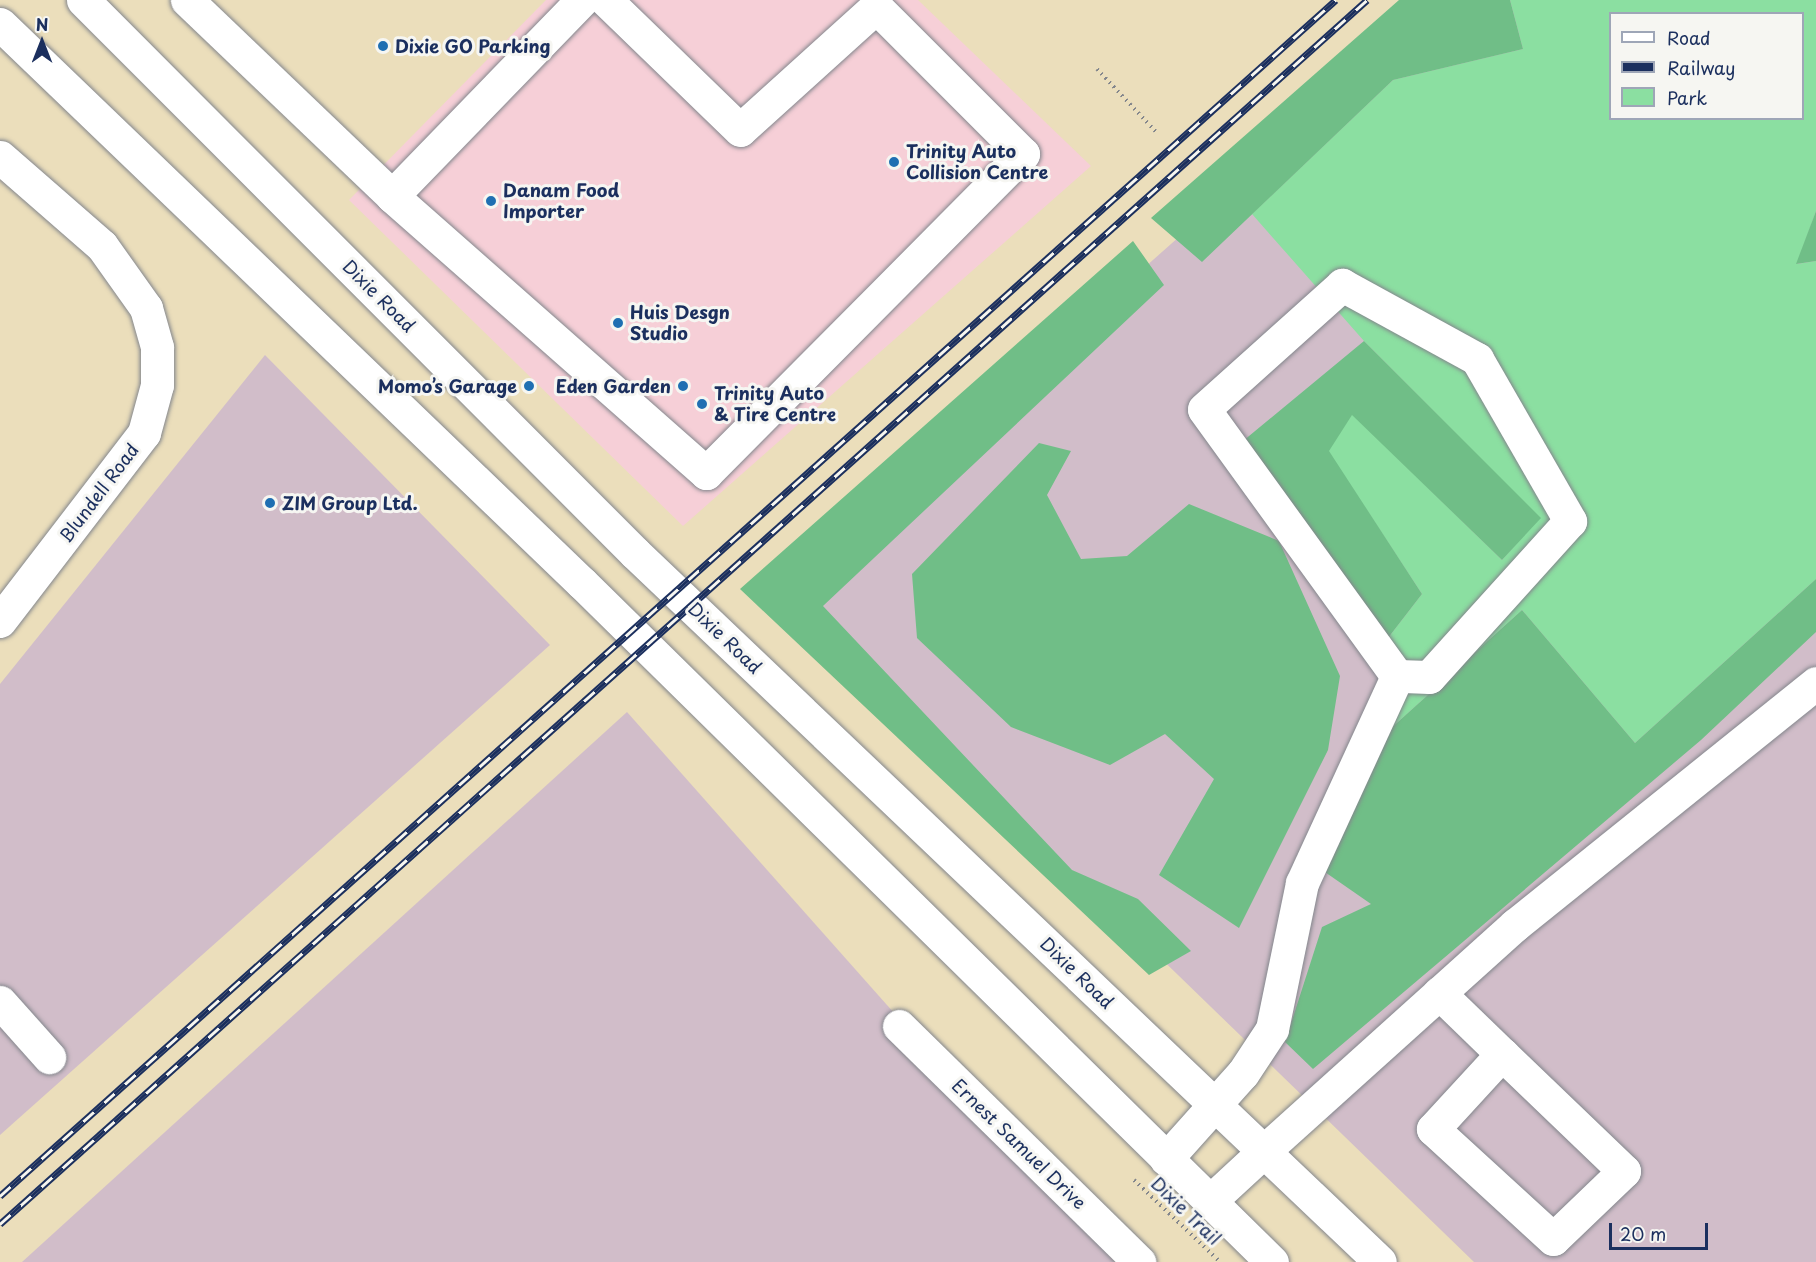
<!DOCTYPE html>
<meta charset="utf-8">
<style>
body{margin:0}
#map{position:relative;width:1816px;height:1262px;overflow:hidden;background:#ebdebb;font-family:"Playpen Sans",sans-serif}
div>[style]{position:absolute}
.built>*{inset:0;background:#f6cfd7}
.industrial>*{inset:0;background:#d1bdc9}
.green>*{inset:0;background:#8bdfa1}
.forest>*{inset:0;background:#70be87}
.path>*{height:4px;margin-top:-2px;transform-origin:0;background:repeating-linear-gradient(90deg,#83868c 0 1.5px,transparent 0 6px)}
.roads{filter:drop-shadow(0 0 2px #83868c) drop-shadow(0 0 2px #83868c)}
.minor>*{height:33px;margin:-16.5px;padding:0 16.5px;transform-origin:16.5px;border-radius:16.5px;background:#fff}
.major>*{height:33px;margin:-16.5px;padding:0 16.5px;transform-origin:16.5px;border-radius:16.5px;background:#fff}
.rail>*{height:7px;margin-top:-3.5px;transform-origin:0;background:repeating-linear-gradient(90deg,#f6f6f2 0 14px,#1b2f5e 0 28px);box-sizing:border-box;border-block:2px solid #1b2f5e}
.dots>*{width:16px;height:16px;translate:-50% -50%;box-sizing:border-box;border:3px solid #f6f6f2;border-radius:50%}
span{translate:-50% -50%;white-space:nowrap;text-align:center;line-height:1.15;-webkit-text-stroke:6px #f6f6f2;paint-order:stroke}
.poi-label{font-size:18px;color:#1b2f5e;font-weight:700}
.left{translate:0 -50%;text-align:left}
.right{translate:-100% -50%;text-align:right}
.street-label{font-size:18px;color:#1b2f5e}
.legend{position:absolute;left:1609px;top:12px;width:195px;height:108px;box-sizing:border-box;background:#f6f6f2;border:2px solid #9ea6b7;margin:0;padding:8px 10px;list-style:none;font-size:18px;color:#1b2f5e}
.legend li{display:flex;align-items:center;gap:12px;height:30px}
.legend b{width:30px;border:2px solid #9ea6b7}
.north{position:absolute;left:12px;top:12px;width:60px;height:60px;-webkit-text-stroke:4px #f6f6f2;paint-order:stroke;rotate:0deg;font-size:16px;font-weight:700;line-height:24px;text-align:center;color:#1b2f5e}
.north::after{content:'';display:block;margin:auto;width:21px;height:27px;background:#1b2f5e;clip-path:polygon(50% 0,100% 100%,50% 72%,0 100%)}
.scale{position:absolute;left:1609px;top:1223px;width:99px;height:27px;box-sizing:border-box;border:3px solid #1b2f5e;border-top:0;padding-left:8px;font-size:18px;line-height:21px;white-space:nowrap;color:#1b2f5e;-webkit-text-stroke:4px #f6f6f2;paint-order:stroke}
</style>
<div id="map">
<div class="built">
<i style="clip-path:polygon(546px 0,918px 0,1091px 166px,683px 526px,349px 200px)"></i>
</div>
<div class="industrial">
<i style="clip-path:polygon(evenodd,1446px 0,1816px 0,1816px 1262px,1474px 1262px,781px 590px,1446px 0,1610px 14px,1802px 14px,1802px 118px,1610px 118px,1610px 14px)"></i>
<i style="clip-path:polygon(265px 355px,550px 645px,0 1135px,0 684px)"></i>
<i style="clip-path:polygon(627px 712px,1115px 1262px,22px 1262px)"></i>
</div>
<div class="green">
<i style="clip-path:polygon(evenodd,1510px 0,1816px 0,1816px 211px,1797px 264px,1816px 261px,1816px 579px,1635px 743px,1522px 610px,1368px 749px,1388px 638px,1422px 594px,1328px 451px,1352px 414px,1502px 560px,1540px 518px,1364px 341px,1252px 214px,1393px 80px,1523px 49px,1510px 0,1610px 14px,1802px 14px,1802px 118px,1610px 118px,1610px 14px)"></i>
</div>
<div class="forest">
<i style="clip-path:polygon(1399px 0,1510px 0,1523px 49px,1393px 80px,1202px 262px,1151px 218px)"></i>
<i style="clip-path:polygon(1816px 211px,1816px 261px,1796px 264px)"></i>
<i style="clip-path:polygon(1133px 241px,1164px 285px,823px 606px,1072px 870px,1138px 899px,1191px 951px,1149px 975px,740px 589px)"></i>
<i style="clip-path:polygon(1364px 341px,1541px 518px,1502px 560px,1352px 415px,1329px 451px,1422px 594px,1388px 638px,1243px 441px)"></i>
<i style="clip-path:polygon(1039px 443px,1071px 451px,1047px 495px,1081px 559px,1127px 556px,1189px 504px,1279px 541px,1340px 676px,1328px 750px,1239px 928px,1159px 875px,1214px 779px,1165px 734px,1110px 765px,1011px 727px,917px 638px,912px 574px)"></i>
<i style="clip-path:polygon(1816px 579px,1816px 632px,1701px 740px,1313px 1069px,1285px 1042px,1322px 927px,1371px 904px,1309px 861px,1368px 749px,1522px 610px,1635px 743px)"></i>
</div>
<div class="path">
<i style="left:1097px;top:69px;width:89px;rotate:46.8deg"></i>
<i style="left:1134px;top:1180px;width:119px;rotate:43.6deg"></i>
</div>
<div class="roads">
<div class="minor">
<i style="left:187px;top:0;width:284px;rotate:43.7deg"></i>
<i style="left:392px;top:196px;width:419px;rotate:41.4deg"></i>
<i style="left:706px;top:473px;width:450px;rotate:-45.2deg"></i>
<i style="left:1023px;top:154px;width:208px;rotate:-135deg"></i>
<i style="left:876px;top:7px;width:183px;rotate:137.9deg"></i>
<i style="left:740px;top:130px;width:187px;rotate:-135.9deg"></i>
<i style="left:0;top:157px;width:135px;rotate:41.1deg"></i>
<i style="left:102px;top:246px;width:76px;rotate:54.6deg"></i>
<i style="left:146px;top:308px;width:41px;rotate:74.2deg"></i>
<i style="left:157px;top:347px;width:38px;rotate:90deg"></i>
<i style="left:157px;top:385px;width:50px;rotate:105.2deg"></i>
<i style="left:144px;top:433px;width:237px;rotate:127.5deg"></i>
<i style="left:392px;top:196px;width:273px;rotate:-45.9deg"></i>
<i style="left:1439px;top:993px;width:88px;rotate:44.1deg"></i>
<i style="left:1502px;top:1054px;width:169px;rotate:43.8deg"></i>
<i style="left:1624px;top:1171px;width:98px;rotate:136.2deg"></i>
<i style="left:1553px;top:1239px;width:163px;rotate:-137.5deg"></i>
<i style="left:1433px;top:1129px;width:102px;rotate:-47.4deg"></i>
<i style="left:0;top:1002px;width:74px;rotate:48.3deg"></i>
<i style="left:899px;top:1026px;width:337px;rotate:44.5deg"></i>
<i style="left:1264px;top:1151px;width:338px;rotate:-42deg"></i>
<i style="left:1515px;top:925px;width:386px;rotate:-38.8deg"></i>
<i style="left:1166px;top:1159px;width:115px;rotate:-48.2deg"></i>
<i style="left:1243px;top:1073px;width:53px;rotate:-56.6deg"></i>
<i style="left:1272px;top:1029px;width:149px;rotate:-78.4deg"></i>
<i style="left:1302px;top:883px;width:228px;rotate:-65.3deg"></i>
<i style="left:1397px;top:676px;width:329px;rotate:-125.9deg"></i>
<i style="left:1204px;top:409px;width:186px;rotate:-41.9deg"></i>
<i style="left:1342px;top:285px;width:154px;rotate:28.7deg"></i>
<i style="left:1477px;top:359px;width:187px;rotate:60.1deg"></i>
<i style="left:1570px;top:521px;width:210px;rotate:132.1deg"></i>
<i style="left:1429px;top:677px;width:32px;rotate:-178deg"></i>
</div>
<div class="major">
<i style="left:83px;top:0;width:781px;rotate:45.05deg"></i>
<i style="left:635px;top:553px;width:1028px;rotate:43.58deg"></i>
<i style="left:0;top:24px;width:807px;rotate:43.85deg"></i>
<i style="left:582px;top:583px;width:968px;rotate:44.54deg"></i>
<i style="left:1209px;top:1202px;width:75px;rotate:-42.8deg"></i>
</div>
</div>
<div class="rail">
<i style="left:0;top:1196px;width:1793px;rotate:-41.84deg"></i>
<i style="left:0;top:1224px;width:1835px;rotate:-41.84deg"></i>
</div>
<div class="dots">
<i style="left:383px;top:46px;background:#1f6fb2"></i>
<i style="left:894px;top:162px;background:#1f6fb2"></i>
<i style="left:491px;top:201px;background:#1f6fb2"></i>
<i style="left:618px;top:323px;background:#1f6fb2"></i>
<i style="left:529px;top:386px;background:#1f6fb2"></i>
<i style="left:683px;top:386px;background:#1f6fb2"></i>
<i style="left:702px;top:404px;background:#1f6fb2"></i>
<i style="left:270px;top:503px;background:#1f6fb2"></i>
</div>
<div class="poi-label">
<span class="left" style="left:395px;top:46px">Dixie GO Parking</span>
<span class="left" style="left:906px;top:162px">Trinity Auto<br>Collision Centre</span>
<span class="left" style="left:503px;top:201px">Danam Food<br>Importer</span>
<span class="left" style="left:630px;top:323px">Huis Desgn<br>Studio</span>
<span class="right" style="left:517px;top:386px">Momo’s Garage</span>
<span class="right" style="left:671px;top:386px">Eden Garden</span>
<span class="left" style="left:714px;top:404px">Trinity Auto<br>&amp; Tire Centre</span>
<span class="left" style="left:282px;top:503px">ZIM Group Ltd.</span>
</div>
<div class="street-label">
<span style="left:379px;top:296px;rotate:45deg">Dixie Road</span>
<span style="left:99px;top:493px;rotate:-53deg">Blundell Road</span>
<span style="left:725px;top:638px;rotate:44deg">Dixie Road</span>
<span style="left:1077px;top:973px;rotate:44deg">Dixie Road</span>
<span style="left:1019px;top:1144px;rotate:44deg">Ernest Samuel Drive</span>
<span style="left:1186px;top:1211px;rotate:44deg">Dixie Trail</span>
</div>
<ul class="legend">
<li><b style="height:8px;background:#fff"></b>Road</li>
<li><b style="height:8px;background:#1b2f5e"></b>Railway</li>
<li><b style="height:16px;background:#8bdfa1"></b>Park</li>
</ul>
<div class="north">N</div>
<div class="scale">20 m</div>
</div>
